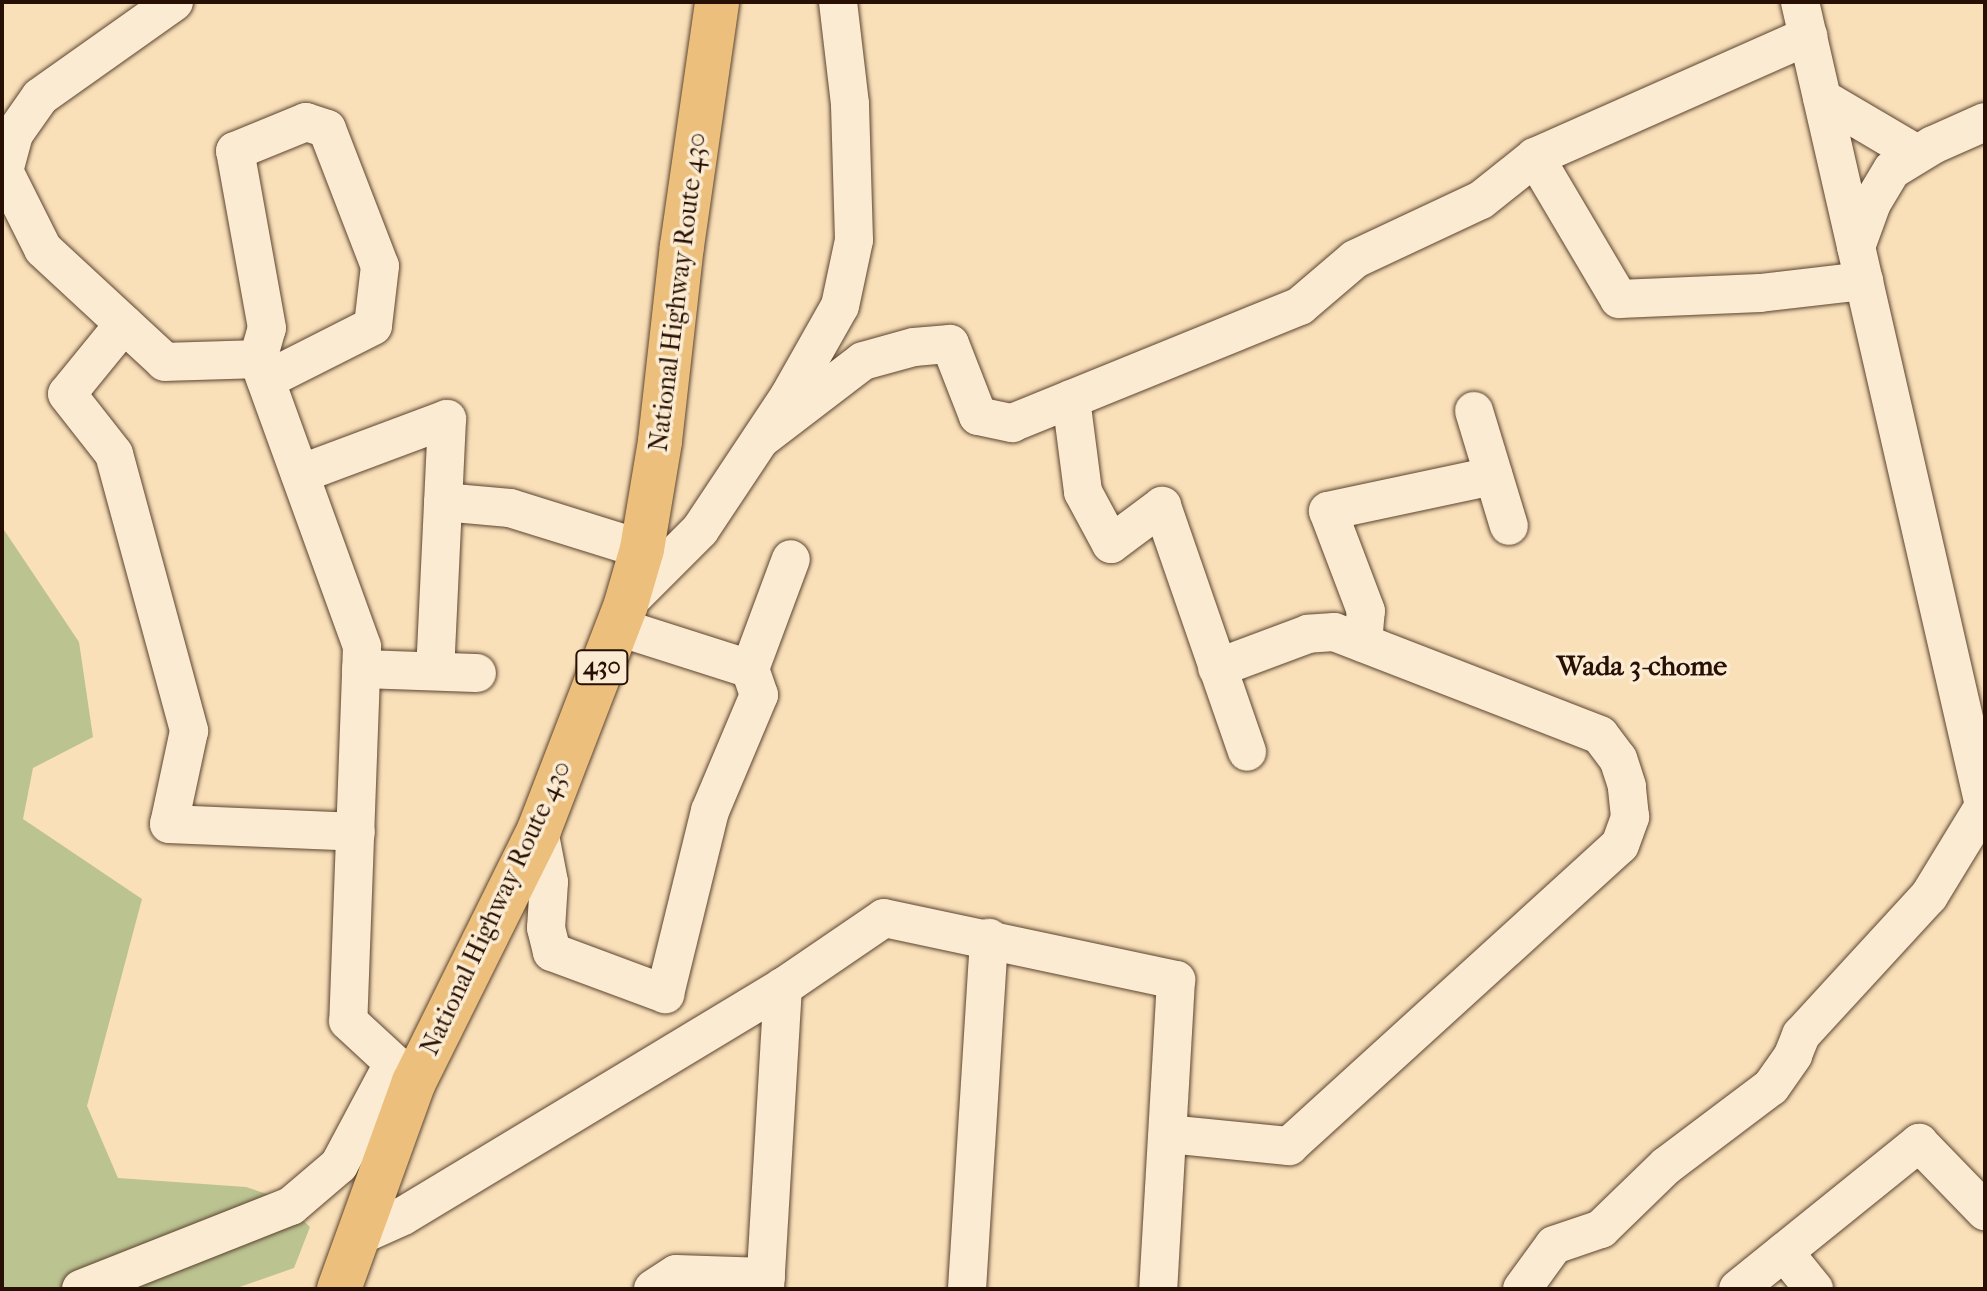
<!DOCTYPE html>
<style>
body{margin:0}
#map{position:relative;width:1987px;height:1291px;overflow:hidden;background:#f9e0b9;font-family:"IM FELL French Canon",serif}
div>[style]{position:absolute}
.green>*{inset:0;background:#bbc391}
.roads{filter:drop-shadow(0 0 2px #5c4430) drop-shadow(0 0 2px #5c4430)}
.minor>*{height:38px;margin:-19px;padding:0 19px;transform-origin:19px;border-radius:19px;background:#fbebd2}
.trunk>*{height:44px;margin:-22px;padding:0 22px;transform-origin:22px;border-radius:22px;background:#ecc07c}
span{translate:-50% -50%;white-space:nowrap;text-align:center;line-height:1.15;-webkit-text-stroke:7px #fbebd2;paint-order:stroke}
.shield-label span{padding:2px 6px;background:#fbebd2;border:2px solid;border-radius:6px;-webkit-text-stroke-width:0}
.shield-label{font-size:24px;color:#271003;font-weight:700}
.street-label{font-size:26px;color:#271003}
.neighbourhood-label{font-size:28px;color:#271003;font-weight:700}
.frame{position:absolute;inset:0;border:4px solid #271003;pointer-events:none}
</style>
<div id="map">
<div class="green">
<i style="clip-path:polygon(2px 527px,79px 642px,93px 737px,33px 768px,23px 819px,142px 899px,87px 1106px,118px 1178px,246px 1187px,279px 1198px,310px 1227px,294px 1268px,234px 1289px,2px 1289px)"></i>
</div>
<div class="roads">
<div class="minor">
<i style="left:174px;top:2px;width:164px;rotate:144.7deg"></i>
<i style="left:40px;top:97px;width:45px;rotate:125.1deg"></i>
<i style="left:14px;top:134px;width:38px;rotate:105deg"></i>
<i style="left:4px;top:171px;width:87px;rotate:63.4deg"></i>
<i style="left:43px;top:249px;width:166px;rotate:42.8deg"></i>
<i style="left:165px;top:362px;width:93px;rotate:-1.8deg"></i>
<i style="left:258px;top:359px;width:306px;rotate:70.1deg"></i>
<i style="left:362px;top:647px;width:374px;rotate:92.1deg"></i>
<i style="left:348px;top:1021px;width:90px;rotate:42.7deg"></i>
<i style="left:1800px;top:2px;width:829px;rotate:77.1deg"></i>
<i style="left:1822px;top:98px;width:110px;rotate:30.5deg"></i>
<i style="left:1535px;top:157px;width:165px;rotate:59.4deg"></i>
<i style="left:1619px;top:299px;width:141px;rotate:-2.4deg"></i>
<i style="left:1760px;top:293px;width:105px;rotate:-6.6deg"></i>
<i style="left:1856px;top:247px;width:47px;rotate:-70deg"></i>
<i style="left:1872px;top:203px;width:39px;rotate:-59deg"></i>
<i style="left:1892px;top:170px;width:48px;rotate:-31.4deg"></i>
<i style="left:1933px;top:145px;width:57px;rotate:-23.9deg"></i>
<i style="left:124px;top:324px;width:90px;rotate:129.2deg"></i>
<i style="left:67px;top:394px;width:76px;rotate:51.9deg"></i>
<i style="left:114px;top:454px;width:287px;rotate:74.8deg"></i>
<i style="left:189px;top:731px;width:95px;rotate:102.1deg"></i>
<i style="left:169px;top:824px;width:187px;rotate:2.4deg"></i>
<i style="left:258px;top:359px;width:32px;rotate:-74deg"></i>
<i style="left:267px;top:328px;width:180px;rotate:-100.2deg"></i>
<i style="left:235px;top:151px;width:77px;rotate:-22.2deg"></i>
<i style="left:306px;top:122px;width:22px;rotate:18deg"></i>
<i style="left:327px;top:129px;width:147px;rotate:68.9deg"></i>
<i style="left:380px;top:266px;width:60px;rotate:96.7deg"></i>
<i style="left:373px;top:326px;width:120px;rotate:153.2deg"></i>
<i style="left:1071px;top:399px;width:94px;rotate:82.6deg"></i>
<i style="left:1083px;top:492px;width:59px;rotate:61.7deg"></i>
<i style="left:1111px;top:544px;width:64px;rotate:-36.7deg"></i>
<i style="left:1162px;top:506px;width:260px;rotate:70.9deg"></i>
<i style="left:1474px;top:411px;width:120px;rotate:73.1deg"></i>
<i style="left:761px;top:439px;width:128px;rotate:-37.4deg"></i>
<i style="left:863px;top:361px;width:53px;rotate:-15.4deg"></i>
<i style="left:914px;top:347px;width:36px;rotate:-5deg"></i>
<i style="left:950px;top:344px;width:77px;rotate:68.7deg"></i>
<i style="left:978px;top:416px;width:35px;rotate:12deg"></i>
<i style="left:1012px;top:423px;width:311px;rotate:-22.1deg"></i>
<i style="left:1300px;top:306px;width:72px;rotate:-40.5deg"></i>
<i style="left:1355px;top:259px;width:139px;rotate:-25.1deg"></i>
<i style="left:1481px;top:200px;width:69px;rotate:-38.5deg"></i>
<i style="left:1535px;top:157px;width:299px;rotate:-23.9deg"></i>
<i style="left:300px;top:474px;width:157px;rotate:-20.5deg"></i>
<i style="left:447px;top:419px;width:252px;rotate:92.7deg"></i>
<i style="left:443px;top:502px;width:67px;rotate:5.1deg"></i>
<i style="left:510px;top:508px;width:138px;rotate:17.3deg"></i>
<i style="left:626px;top:604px;width:105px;rotate:-45deg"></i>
<i style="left:700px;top:530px;width:161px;rotate:-56.4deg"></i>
<i style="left:789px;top:396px;width:103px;rotate:-60.5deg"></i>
<i style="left:840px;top:306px;width:67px;rotate:-78deg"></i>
<i style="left:854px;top:240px;width:136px;rotate:-91.7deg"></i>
<i style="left:850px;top:104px;width:103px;rotate:-96.7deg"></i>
<i style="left:1363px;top:643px;width:32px;rotate:-85deg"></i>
<i style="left:1366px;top:611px;width:107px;rotate:-110.8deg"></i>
<i style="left:1328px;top:511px;width:169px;rotate:-12deg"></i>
<i style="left:361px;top:669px;width:116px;rotate:2deg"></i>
<i style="left:750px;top:669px;width:117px;rotate:-69.6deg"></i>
<i style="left:539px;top:830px;width:53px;rotate:79.1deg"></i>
<i style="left:549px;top:882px;width:46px;rotate:93.7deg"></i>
<i style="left:546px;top:928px;width:25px;rotate:76deg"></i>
<i style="left:552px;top:952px;width:121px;rotate:20.4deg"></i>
<i style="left:665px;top:994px;width:188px;rotate:-76.2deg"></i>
<i style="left:710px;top:811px;width:126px;rotate:-67.1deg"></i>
<i style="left:759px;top:695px;width:28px;rotate:-109deg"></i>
<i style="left:750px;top:669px;width:139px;rotate:-162.3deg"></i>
<i style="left:1168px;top:1134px;width:122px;rotate:5.7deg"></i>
<i style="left:1289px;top:1146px;width:447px;rotate:-42.3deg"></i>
<i style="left:1620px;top:845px;width:30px;rotate:-70deg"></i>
<i style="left:1630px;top:817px;width:31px;rotate:-96deg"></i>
<i style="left:1627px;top:786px;width:28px;rotate:-108deg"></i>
<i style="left:1618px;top:759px;width:30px;rotate:-127deg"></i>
<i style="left:1600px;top:735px;width:285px;rotate:-158.8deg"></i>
<i style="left:1334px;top:632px;width:26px;rotate:176deg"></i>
<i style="left:1308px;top:634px;width:97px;rotate:159.5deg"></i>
<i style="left:361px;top:1235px;width:46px;rotate:-24.3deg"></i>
<i style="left:403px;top:1216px;width:444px;rotate:-31.1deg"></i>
<i style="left:783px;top:987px;width:122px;rotate:-34.3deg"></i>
<i style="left:884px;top:918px;width:299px;rotate:12deg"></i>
<i style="left:1176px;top:980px;width:310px;rotate:93.3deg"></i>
<i style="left:1784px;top:1252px;width:48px;rotate:51deg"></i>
<i style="left:81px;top:1289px;width:226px;rotate:-21.6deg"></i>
<i style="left:291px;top:1206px;width:63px;rotate:-40.5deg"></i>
<i style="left:339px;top:1165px;width:115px;rotate:-61.9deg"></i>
<i style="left:653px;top:1289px;width:27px;rotate:-33deg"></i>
<i style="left:676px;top:1274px;width:90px;rotate:1.9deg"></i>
<i style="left:765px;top:1289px;width:303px;rotate:-86.6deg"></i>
<i style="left:967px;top:1289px;width:352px;rotate:-86.4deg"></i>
<i style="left:1522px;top:1289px;width:54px;rotate:-54deg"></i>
<i style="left:1554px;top:1245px;width:50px;rotate:-18.8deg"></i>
<i style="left:1601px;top:1229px;width:91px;rotate:-44.1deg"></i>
<i style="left:1666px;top:1166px;width:131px;rotate:-37deg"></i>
<i style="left:1771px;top:1087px;width:39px;rotate:-55deg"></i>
<i style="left:1793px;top:1055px;width:22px;rotate:-68deg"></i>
<i style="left:1801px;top:1035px;width:189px;rotate:-47.4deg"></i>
<i style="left:1929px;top:896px;width:105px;rotate:-58.6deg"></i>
<i style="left:1738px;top:1289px;width:233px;rotate:-38.9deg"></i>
<i style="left:1919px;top:1143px;width:95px;rotate:45.9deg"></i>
</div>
<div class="trunk">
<i style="left:339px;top:1289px;width:220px;rotate:-70.1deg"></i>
<i style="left:414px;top:1082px;width:281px;rotate:-63.6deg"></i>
<i style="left:539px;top:830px;width:242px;rotate:-68.9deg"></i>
<i style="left:626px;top:604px;width:57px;rotate:-73.8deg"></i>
<i style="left:642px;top:549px;width:109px;rotate:-80.5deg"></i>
<i style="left:660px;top:441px;width:196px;rotate:-83.6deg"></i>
<i style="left:682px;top:246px;width:246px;rotate:-81.8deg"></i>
</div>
</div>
<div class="shield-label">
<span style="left:602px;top:667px">430</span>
</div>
<div class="street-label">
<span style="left:678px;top:292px;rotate:-83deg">National Highway Route 430</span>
<span style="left:496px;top:908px;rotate:-65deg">National Highway Route 430</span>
</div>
<div class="neighbourhood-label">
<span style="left:1642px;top:666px">Wada 3-chome</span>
</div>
<div class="frame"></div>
</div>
